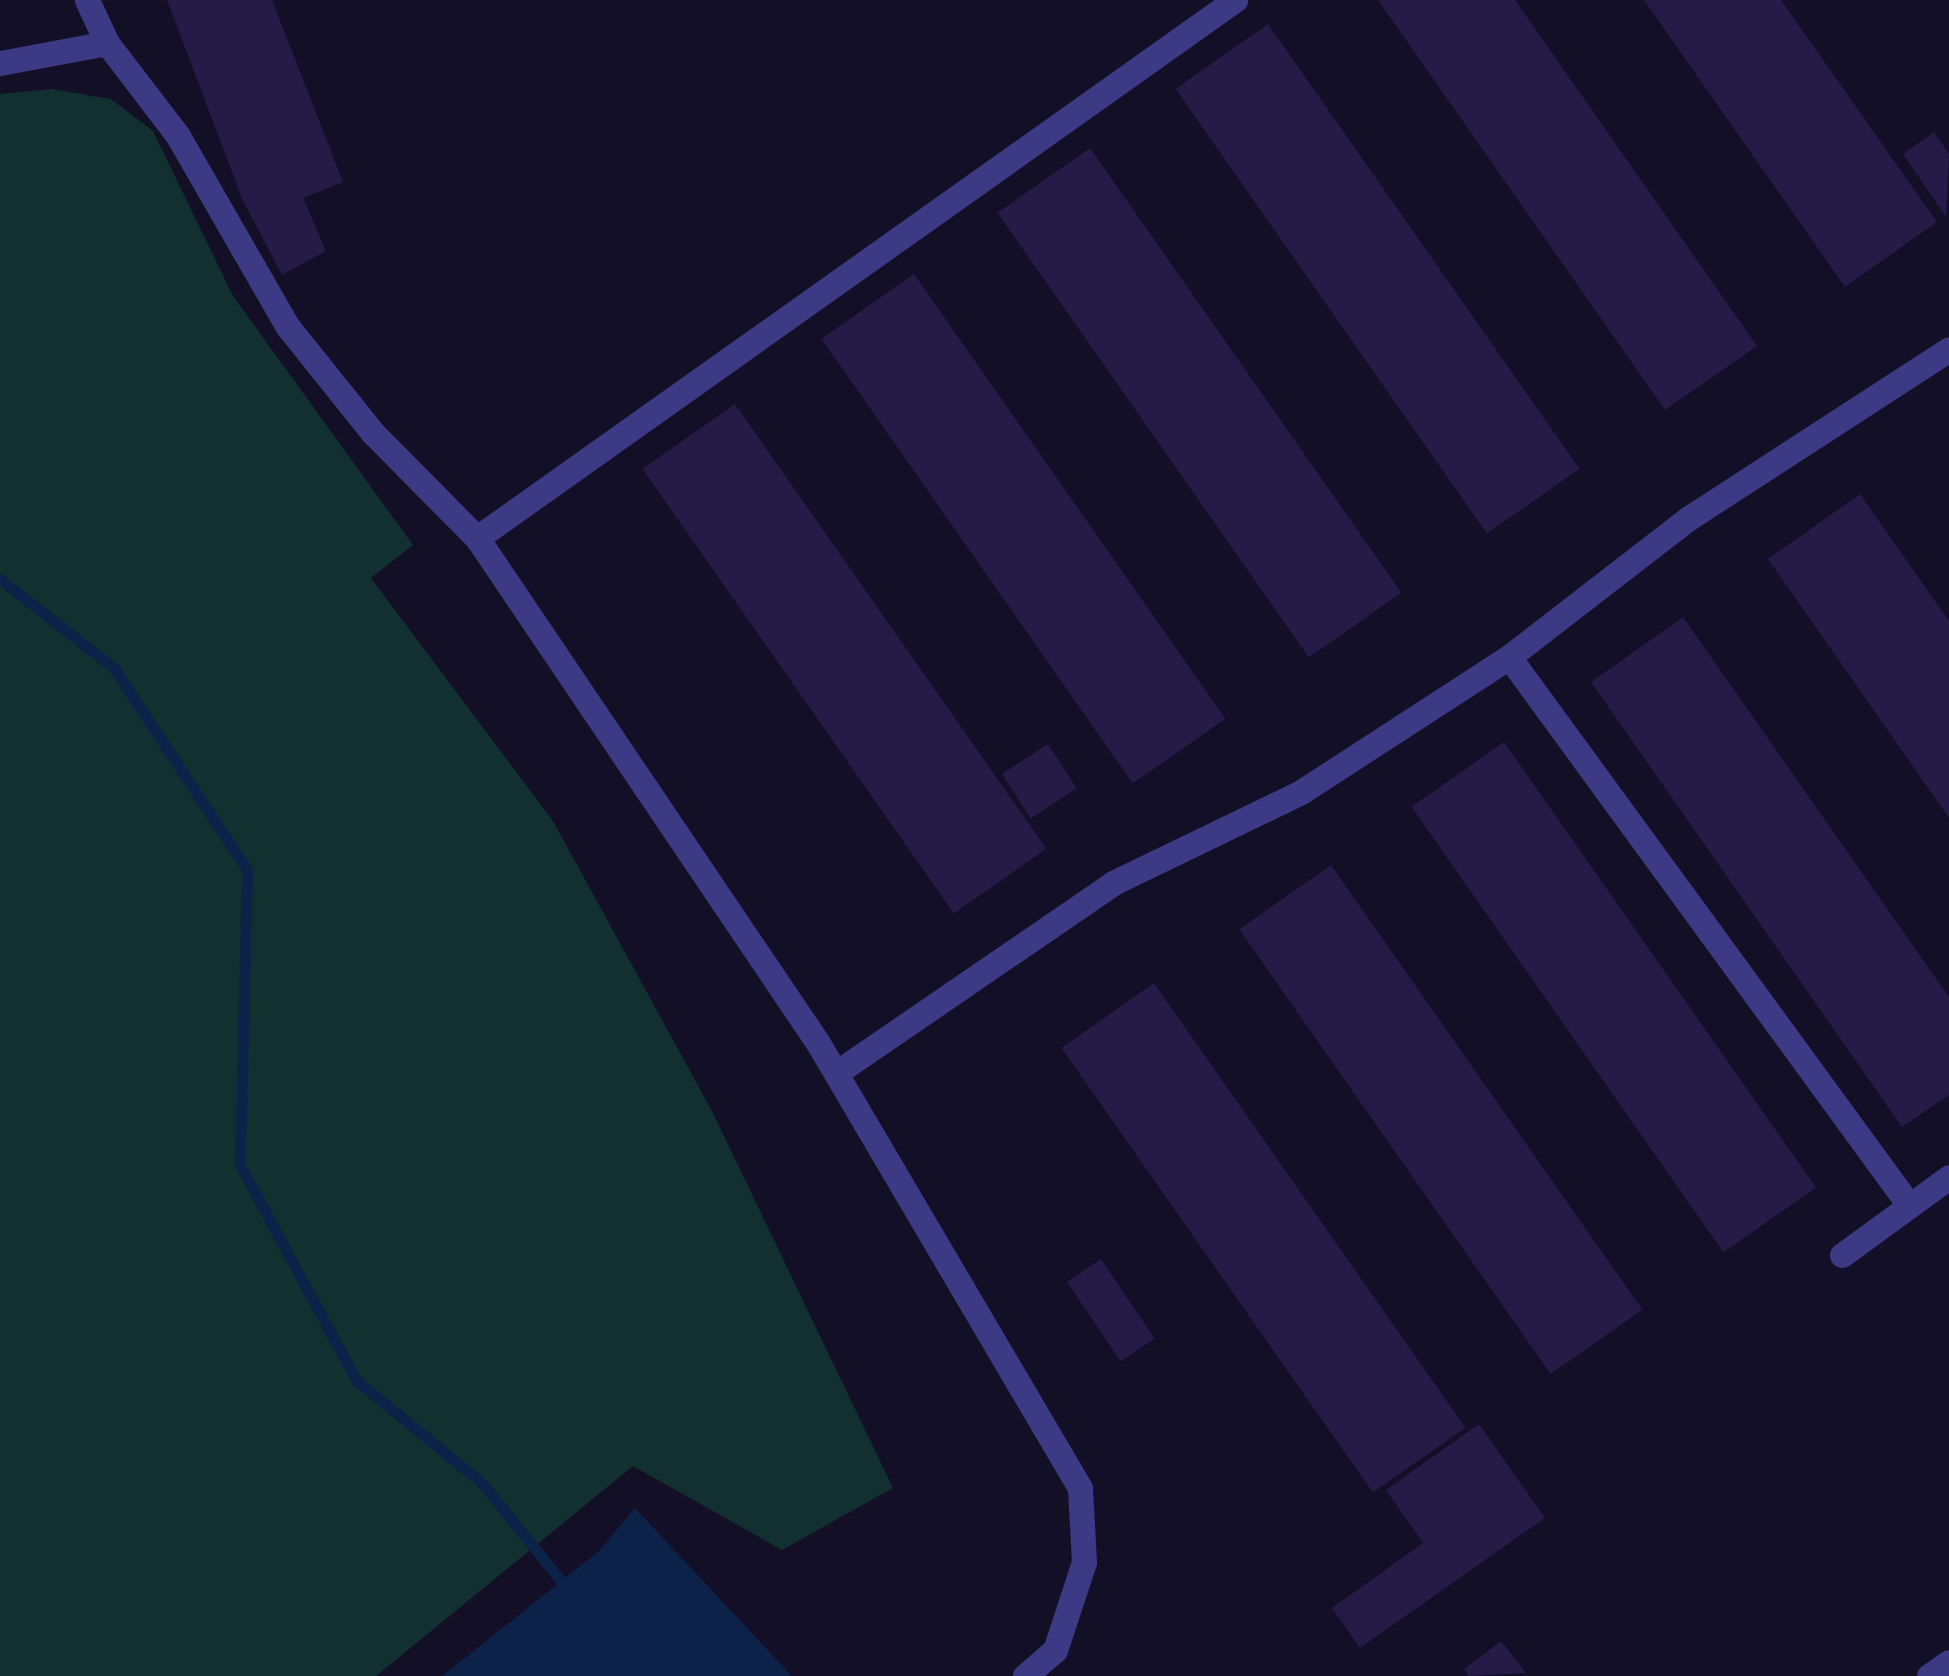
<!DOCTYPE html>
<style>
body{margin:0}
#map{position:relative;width:1949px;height:1676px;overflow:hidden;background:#130f26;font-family:"Work Sans",sans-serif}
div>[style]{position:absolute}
.green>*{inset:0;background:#12302f}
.water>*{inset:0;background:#0c2248}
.stream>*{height:11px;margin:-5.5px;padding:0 5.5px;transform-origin:5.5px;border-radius:5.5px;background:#0c2248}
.building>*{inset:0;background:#241b47;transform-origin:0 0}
.minor>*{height:25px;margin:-12.5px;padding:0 12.5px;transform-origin:12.5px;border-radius:12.5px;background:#3d3a85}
span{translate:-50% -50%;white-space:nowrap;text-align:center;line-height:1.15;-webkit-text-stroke:9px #130f26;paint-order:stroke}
</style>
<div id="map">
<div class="green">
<i style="clip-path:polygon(52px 89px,111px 99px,153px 131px,233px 296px,413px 545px,371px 578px,553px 821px,712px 1111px,893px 1488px,782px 1550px,633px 1466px,376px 1676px,0 1676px,0 94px)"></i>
</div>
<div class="water">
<i style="clip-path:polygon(635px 1508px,792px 1676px,442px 1676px,599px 1551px)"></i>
</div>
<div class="stream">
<i style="left:0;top:579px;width:145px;rotate:38deg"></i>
<i style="left:114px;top:668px;width:242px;rotate:56.6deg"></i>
<i style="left:247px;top:870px;width:295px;rotate:91.4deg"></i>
<i style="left:240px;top:1165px;width:246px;rotate:61.6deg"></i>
<i style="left:357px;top:1381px;width:161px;rotate:39.2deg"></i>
<i style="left:482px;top:1483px;width:140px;rotate:51.1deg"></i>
</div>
<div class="building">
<i style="clip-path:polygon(167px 0,272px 0,343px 182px,303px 198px,326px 251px,282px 275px,243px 201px)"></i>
<i style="clip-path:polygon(1378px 0,1515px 0,1757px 346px,1665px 410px)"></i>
<i style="clip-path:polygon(1644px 0,1781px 0,1937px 222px,1845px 287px)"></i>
<i style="left:1268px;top:24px;width:543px;height:113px;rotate:55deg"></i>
<i style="clip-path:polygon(1934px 132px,1949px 154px,1946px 217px,1903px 154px)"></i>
<i style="left:1090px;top:148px;width:543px;height:113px;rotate:55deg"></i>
<i style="left:914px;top:274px;width:543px;height:113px;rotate:55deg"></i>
<i style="left:735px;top:404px;width:543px;height:113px;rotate:55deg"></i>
<i style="clip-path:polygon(1860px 494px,1949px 621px,1949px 818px,1768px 559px)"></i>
<i style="clip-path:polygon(1683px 617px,1949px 997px,1949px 1095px,1902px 1127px,1591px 682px)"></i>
<i style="left:1504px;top:742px;width:544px;height:113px;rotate:55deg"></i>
<i style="left:1048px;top:744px;width:53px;height:55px;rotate:57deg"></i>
<i style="left:1331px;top:865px;width:543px;height:112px;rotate:55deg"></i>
<i style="left:1154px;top:983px;width:543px;height:113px;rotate:55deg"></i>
<i style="left:1101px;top:1259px;width:96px;height:41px;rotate:56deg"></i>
<i style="clip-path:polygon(1479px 1424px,1545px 1518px,1360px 1648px,1332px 1608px,1423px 1543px,1386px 1490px)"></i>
<i style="clip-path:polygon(1501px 1641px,1526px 1673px,1469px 1676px,1464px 1669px)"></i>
</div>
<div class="minor">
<i style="left:87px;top:0;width:47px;rotate:65.1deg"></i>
<i style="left:107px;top:43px;width:117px;rotate:52.6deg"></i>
<i style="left:178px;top:136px;width:220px;rotate:60.1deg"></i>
<i style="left:288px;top:327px;width:136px;rotate:51.3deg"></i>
<i style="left:373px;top:433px;width:148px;rotate:45.3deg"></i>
<i style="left:477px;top:538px;width:609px;rotate:55.97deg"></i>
<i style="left:818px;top:1043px;width:516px;rotate:59.51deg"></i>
<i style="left:1080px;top:1488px;width:74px;rotate:86.9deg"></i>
<i style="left:1084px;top:1562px;width:93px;rotate:108.2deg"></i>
<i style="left:1055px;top:1650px;width:40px;rotate:139deg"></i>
<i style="left:0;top:63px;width:109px;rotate:-10.6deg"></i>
<i style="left:477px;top:538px;width:930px;rotate:-35.37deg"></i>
<i style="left:1509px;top:657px;width:678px;rotate:53.87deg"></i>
<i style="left:836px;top:1073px;width:336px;rotate:-34.4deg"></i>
<i style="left:1113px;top:883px;width:209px;rotate:-25.8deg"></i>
<i style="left:1301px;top:792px;width:248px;rotate:-33deg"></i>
<i style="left:1509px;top:657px;width:227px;rotate:-37.7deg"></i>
<i style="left:1689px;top:518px;width:310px;rotate:-33deg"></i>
<i style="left:1842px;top:1255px;width:132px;rotate:-36.1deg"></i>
<i style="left:1929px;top:1676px;width:24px;rotate:-35deg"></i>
</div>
</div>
